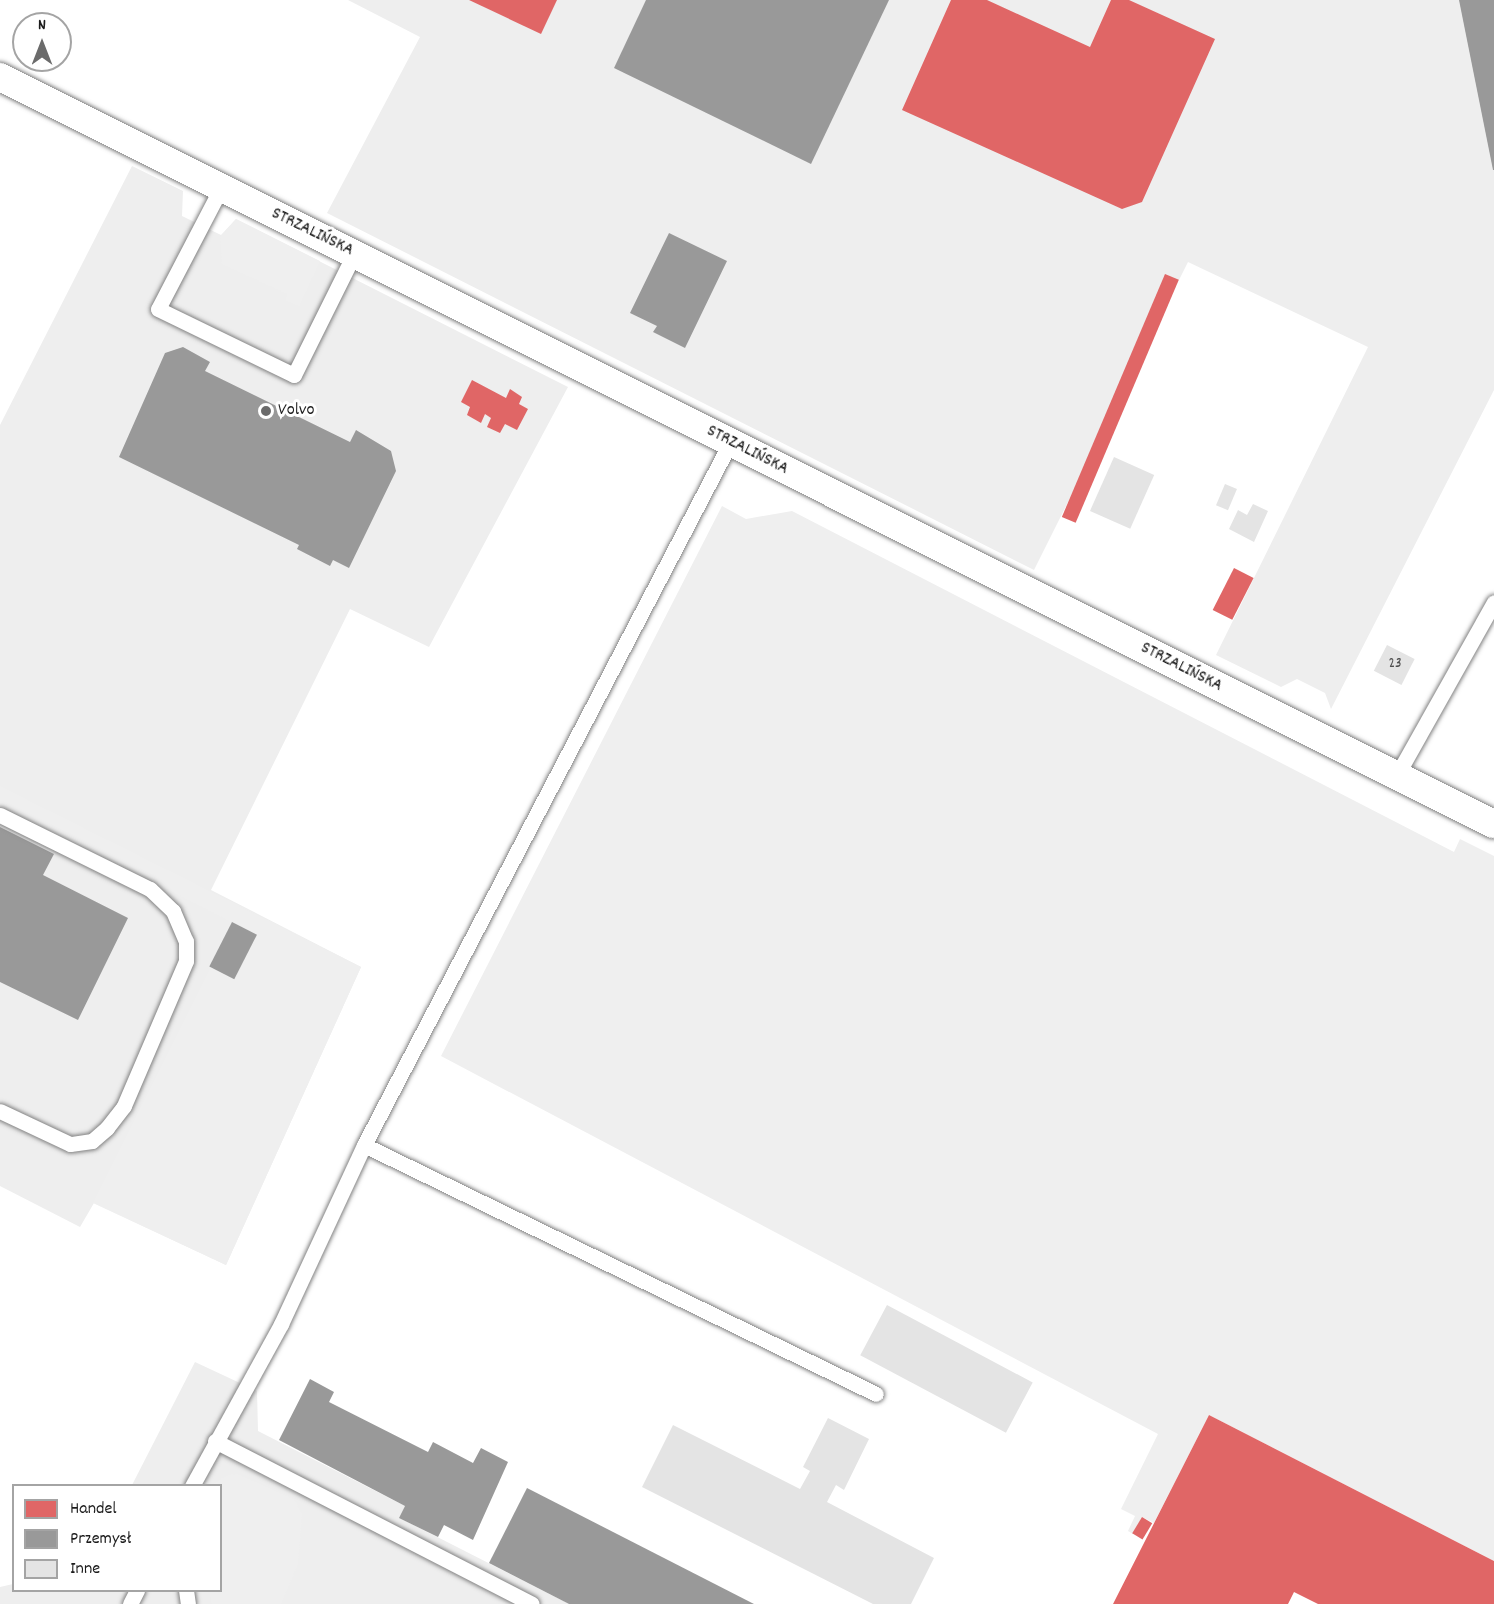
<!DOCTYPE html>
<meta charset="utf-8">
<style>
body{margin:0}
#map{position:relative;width:1494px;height:1604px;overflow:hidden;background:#fff;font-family:Dekko,sans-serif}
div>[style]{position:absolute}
.built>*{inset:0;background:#eee}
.green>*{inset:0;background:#efefef}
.shops>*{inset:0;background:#e06666;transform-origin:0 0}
.industry>*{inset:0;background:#999;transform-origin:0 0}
.building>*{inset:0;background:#e4e4e4;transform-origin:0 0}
.roads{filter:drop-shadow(0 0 2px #828282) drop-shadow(0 0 2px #828282)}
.lane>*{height:15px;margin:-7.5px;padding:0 7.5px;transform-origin:7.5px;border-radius:7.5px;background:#fff}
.street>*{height:28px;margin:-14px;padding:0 14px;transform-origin:14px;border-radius:14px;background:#fff}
.dots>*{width:16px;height:16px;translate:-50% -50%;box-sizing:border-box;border:3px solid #fff;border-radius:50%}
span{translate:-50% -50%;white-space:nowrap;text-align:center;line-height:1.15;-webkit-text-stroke:6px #fff;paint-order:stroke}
.number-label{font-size:15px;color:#4e4e4e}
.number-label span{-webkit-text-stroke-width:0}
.street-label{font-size:18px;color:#1c1c1c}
.poi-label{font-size:18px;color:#1c1c1c}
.left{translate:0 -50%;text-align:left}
.legend{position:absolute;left:12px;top:1484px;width:210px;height:108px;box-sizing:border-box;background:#fff;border:2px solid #a4a4a4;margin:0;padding:8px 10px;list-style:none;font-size:18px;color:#1c1c1c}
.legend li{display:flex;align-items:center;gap:12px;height:30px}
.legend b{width:30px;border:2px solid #a4a4a4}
.north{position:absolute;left:12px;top:12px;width:60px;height:60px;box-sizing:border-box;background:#fff;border:2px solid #a4a4a4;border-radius:50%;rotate:0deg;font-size:16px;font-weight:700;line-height:24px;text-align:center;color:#1c1c1c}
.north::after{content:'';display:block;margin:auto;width:21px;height:27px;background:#6b6b6b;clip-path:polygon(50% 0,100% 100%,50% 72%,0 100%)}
</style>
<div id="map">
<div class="built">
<i style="clip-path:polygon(348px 0,1494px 0,1494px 390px,1331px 709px,1325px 693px,1297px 679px,1281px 687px,1216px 655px,1368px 347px,1188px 262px,1034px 570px,327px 213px,420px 37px)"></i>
<i style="clip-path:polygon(132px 166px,183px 191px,182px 216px,221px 235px,236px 219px,568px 387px,429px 647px,350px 609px,211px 890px,361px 967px,226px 1265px,94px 1203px,80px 1227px,0 1186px,0 425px)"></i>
<i style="clip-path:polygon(195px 1362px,257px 1391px,258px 1431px,405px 1506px,400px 1518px,569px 1604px,0 1604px,0 1587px,13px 1584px,14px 1590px,220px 1590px,220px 1486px,132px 1485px)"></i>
</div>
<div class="green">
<i style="clip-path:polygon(236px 219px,320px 261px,299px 306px,285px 300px,287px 294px,222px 264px,220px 237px)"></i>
<i style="clip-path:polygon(722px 506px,746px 519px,792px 511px,1454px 852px,1460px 839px,1494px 856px,1494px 1561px,1209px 1415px,1154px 1523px,1142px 1517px,1133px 1534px,1128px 1531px,1135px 1516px,1121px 1509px,1158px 1434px,441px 1056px)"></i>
<i style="clip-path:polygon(0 786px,361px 967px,226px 1265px,93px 1203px,211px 967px,236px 979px,257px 935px,0 804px)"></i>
<i style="clip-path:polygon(238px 1474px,294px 1499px,302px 1514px,298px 1564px,281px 1604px,212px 1604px,209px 1591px,220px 1590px,220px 1486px,211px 1485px,228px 1475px)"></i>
</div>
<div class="shops">
<i style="clip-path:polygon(469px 0,557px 0,541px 34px)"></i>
<i style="clip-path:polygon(951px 0,987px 0,1090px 47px,1111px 0,1129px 0,1215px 39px,1142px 202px,1122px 209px,902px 110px)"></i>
<i style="left:1165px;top:274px;width:15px;height:264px;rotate:23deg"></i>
<i style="clip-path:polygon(472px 380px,506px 398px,510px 389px,522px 397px,519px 404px,528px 409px,517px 430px,505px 424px,500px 433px,487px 427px,491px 418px,485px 414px,481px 423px,467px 415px,470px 407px,461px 402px)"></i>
<i style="left:1234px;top:568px;width:22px;height:47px;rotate:27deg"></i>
<i style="clip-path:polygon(1209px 1415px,1494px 1561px,1494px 1604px,1318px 1604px,1294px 1592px,1288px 1604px,1113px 1604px)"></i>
<i style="left:1142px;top:1517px;width:12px;height:19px;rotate:31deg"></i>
</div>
<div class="industry">
<i style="clip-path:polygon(646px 0,889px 0,811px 164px,614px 68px)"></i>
<i style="clip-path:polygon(1459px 0,1494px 0,1494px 170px,1493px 170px)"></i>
<i style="clip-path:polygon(669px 233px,727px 261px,685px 348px,653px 332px,657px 326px,630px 313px)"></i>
<i style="clip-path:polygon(183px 347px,210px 362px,205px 371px,350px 442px,356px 430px,391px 451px,396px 471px,349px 568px,333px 560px,330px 566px,297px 549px,299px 545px,119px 457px,165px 353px)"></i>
<i style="clip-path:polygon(0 827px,54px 854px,43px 875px,128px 918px,78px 1020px,0 982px)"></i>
<i style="left:232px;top:922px;width:28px;height:50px;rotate:27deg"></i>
<i style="clip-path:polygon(310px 1379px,334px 1392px,329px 1402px,428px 1452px,433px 1442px,473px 1463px,481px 1448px,508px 1462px,473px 1540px,444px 1525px,438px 1537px,399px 1518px,405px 1506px,279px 1440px)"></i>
<i style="clip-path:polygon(527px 1488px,754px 1604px,569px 1604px,489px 1563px)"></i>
</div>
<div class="building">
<i style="left:1114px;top:457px;width:44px;height:59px;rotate:24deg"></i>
<i style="left:1225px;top:484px;width:13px;height:23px;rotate:23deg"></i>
<i style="clip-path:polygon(1253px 504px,1268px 511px,1254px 542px,1229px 529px,1238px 510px,1247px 515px)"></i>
<i style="left:1387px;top:645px;width:31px;height:29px;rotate:27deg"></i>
<i style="left:887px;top:1305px;width:165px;height:57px;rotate:28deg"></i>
<i style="clip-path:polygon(828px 1418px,869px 1439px,844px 1490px,836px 1485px,827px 1502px,934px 1558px,911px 1604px,873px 1604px,642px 1487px,673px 1425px,800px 1489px,810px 1471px,803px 1467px)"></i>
</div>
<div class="roads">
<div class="lane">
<i style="left:221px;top:188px;width:136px;rotate:117.5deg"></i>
<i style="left:158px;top:309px;width:151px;rotate:25.9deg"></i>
<i style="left:294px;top:375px;width:135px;rotate:-63.6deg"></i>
<i style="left:1397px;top:775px;width:198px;rotate:-60.7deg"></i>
<i style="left:0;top:815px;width:167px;rotate:26.3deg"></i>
<i style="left:150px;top:889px;width:32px;rotate:44deg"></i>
<i style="left:173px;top:911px;width:33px;rotate:67deg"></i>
<i style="left:186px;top:941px;width:20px;rotate:90deg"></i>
<i style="left:186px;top:961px;width:158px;rotate:113.2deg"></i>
<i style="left:124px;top:1106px;width:28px;rotate:128deg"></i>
<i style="left:107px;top:1128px;width:20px;rotate:139deg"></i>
<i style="left:92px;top:1141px;width:22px;rotate:172deg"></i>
<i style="left:70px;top:1144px;width:77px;rotate:-154.8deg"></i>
<i style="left:364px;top:1145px;width:569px;rotate:25.93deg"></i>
<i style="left:215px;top:1441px;width:356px;rotate:27.2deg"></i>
<i style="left:192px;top:1486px;width:185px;rotate:-61.2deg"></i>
<i style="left:281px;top:1324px;width:197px;rotate:-65.1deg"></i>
<i style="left:364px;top:1145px;width:792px;rotate:-62.46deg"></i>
<i style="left:186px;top:1590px;width:14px;rotate:82deg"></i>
<i style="left:130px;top:1604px;width:16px;rotate:-63deg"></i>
</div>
<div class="street">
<i style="left:0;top:77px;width:1670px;rotate:26.57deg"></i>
</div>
</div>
<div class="dots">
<i style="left:266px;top:411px;background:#6b6b6b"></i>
</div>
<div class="number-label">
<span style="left:1395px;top:665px">23</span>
</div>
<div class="street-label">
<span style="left:312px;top:233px;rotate:26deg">STRZALIŃSKA</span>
<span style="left:747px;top:451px;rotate:27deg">STRZALIŃSKA</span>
<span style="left:1181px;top:668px;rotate:27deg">STRZALIŃSKA</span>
</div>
<div class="poi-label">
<span class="left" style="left:278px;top:411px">Volvo</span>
</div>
<ul class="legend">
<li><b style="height:16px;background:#e06666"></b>Handel</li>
<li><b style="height:16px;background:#999"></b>Przemysł</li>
<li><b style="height:16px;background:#e4e4e4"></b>Inne</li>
</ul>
<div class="north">N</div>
</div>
